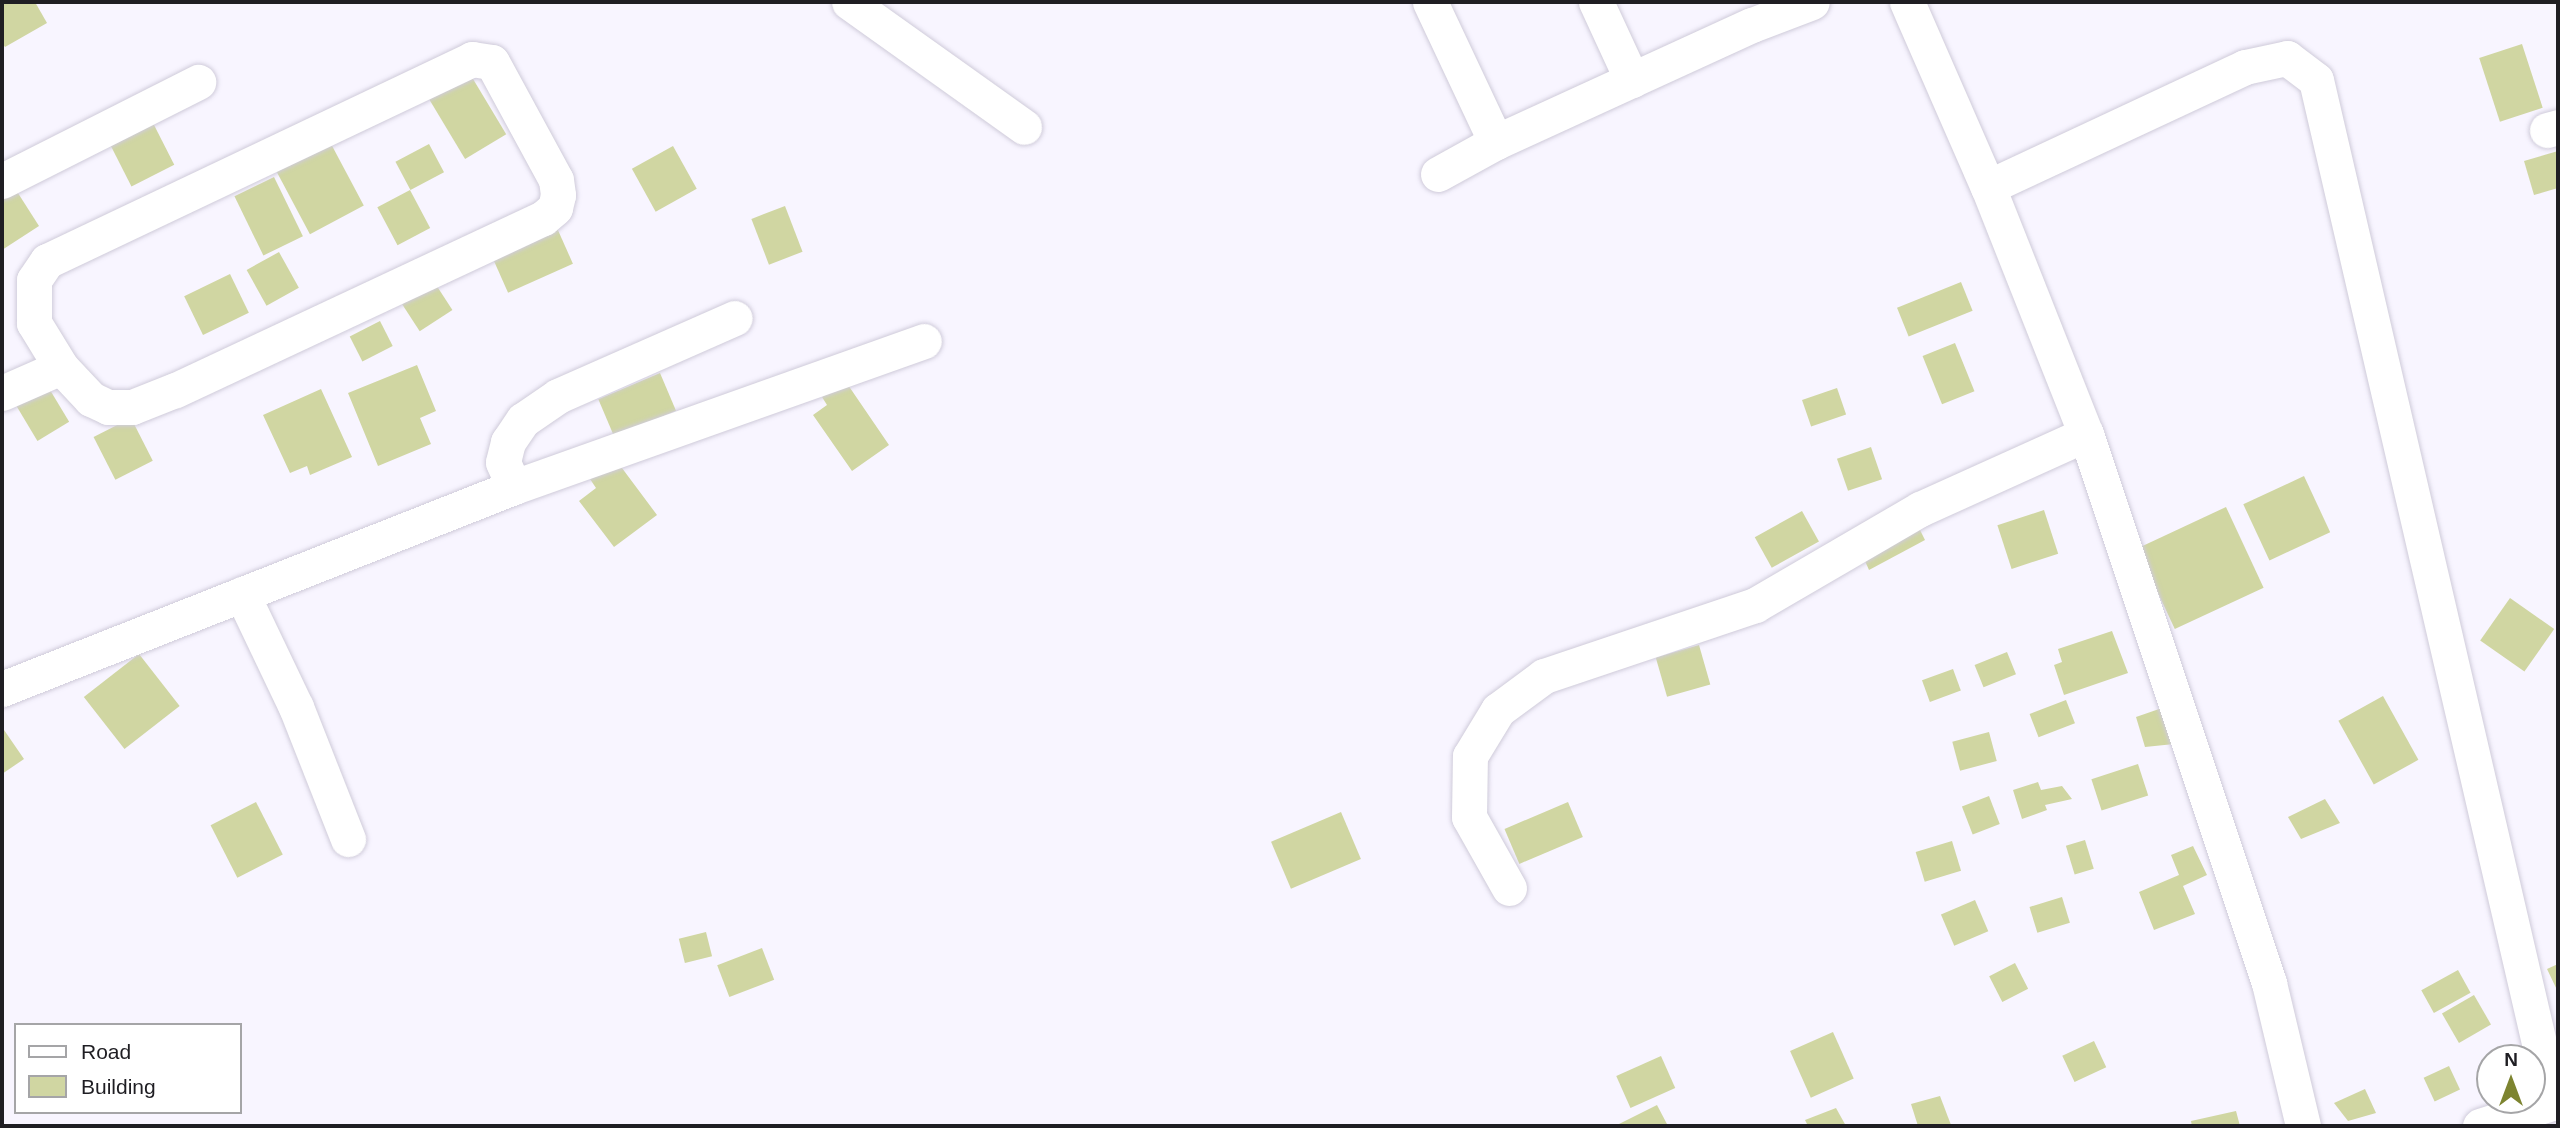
<!DOCTYPE html>
<style>
body{margin:0}
#map{position:relative;width:2560px;height:1128px;overflow:hidden;background:#f8f5ff;font-family:Arial,sans-serif}
div>[style]{position:absolute}
.building>*{inset:0;background:#d0d6a2;transform-origin:0 0}
.roads{filter:drop-shadow(0 0 2px #cfcbda) drop-shadow(0 0 2px #cfcbda)}
.street>*{height:35px;margin:-17.5px;padding:0 17.5px;transform-origin:17.5px;border-radius:17.5px;background:#fff}
span{translate:-50% -50%;white-space:nowrap;text-align:center;line-height:1.15;-webkit-text-stroke:5px #fff;paint-order:stroke}
.frame{position:absolute;inset:0;border:4px solid #1f1e23;pointer-events:none}
.legend{position:absolute;left:14px;top:1023px;width:228px;height:91px;box-sizing:border-box;background:#fff;border:2px solid #a5a5a7;margin:0;padding:9px 12px;list-style:none;font-size:21px;color:#1f1e23}
.legend li{display:flex;align-items:center;gap:14px;height:35px}
.legend b{width:35px;border:2px solid #a5a5a7}
.north{position:absolute;left:2476px;top:1044px;width:70px;height:70px;box-sizing:border-box;background:#fff;border:2px solid #a5a5a7;border-radius:50%;rotate:0deg;font-size:19px;font-weight:700;line-height:28px;text-align:center;color:#1f1e23}
.north::after{content:'';display:block;margin:auto;width:24px;height:32px;background:#7d8430;clip-path:polygon(50% 0,100% 100%,50% 72%,0 100%)}
</style>
<div id="map">
<div class="building">
<i style="clip-path:polygon(2px 2px,35px 2px,47px 23px,5px 47px,2px 43px)"></i>
<i style="left:2522px;top:44px;width:67px;height:45px;rotate:72deg"></i>
<i style="left:464px;top:64px;width:82px;height:48px;rotate:59deg"></i>
<i style="left:152px;top:121px;width:49px;height:48px;rotate:63deg"></i>
<i style="left:330px;top:142px;width:72px;height:61px;rotate:62deg"></i>
<i style="left:429px;top:144px;width:32px;height:38px;rotate:62deg"></i>
<i style="left:673px;top:146px;width:49px;height:47px;rotate:61deg"></i>
<i style="clip-path:polygon(2558px 151px,2558px 188px,2534px 195px,2524px 161px)"></i>
<i style="left:274px;top:177px;width:66px;height:44px;rotate:64deg"></i>
<i style="clip-path:polygon(9px 179px,39px 226px,2px 250px,2px 184px)"></i>
<i style="left:410px;top:190px;width:43px;height:37px;rotate:62deg"></i>
<i style="left:785px;top:206px;width:49px;height:36px;rotate:69deg"></i>
<i style="left:553px;top:219px;width:49px;height:71px;rotate:66deg"></i>
<i style="left:279px;top:252px;width:41px;height:37px;rotate:61deg"></i>
<i style="left:230px;top:274px;width:43px;height:51px;rotate:64deg"></i>
<i style="left:429px;top:274px;width:43px;height:39px;rotate:57deg"></i>
<i style="left:1961px;top:282px;width:31px;height:69px;rotate:68deg"></i>
<i style="left:380px;top:321px;width:28px;height:34px;rotate:63deg"></i>
<i style="left:1955px;top:343px;width:52px;height:35px;rotate:68deg"></i>
<i style="clip-path:polygon(417px 365px,436px 411px,420px 418px,431px 444px,378px 466px,348px 393px)"></i>
<i style="left:660px;top:373px;width:41px;height:67px;rotate:67deg"></i>
<i style="clip-path:polygon(846px 382px,889px 445px,852px 471px,813px 415px,827px 405px,822px 397px)"></i>
<i style="left:47px;top:385px;width:43px;height:37px;rotate:59deg"></i>
<i style="left:1837px;top:388px;width:28px;height:37px;rotate:71deg"></i>
<i style="clip-path:polygon(321px 389px,352px 457px,310px 475px,307px 466px,290px 473px,263px 415px)"></i>
<i style="left:131px;top:418px;width:48px;height:42px;rotate:63deg"></i>
<i style="left:1871px;top:447px;width:34px;height:36px;rotate:71deg"></i>
<i style="clip-path:polygon(616px 460px,657px 515px,614px 547px,579px 501px,596px 488px,590px 479px)"></i>
<i style="left:2304px;top:476px;width:62px;height:67px;rotate:65deg"></i>
<i style="left:2226px;top:507px;width:89px;height:98px;rotate:65deg"></i>
<i style="left:2044px;top:510px;width:46px;height:49px;rotate:72deg"></i>
<i style="left:1802px;top:511px;width:35px;height:54px;rotate:61deg"></i>
<i style="clip-path:polygon(1913px 516px,1925px 540px,1869px 570px,1861px 552px)"></i>
<i style="left:2510px;top:598px;width:54px;height:52px;rotate:35deg"></i>
<i style="clip-path:polygon(2112px 631px,2128px 673px,2064px 695px,2054px 665px,2062px 662px,2058px 649px)"></i>
<i style="left:1699px;top:645px;width:41px;height:45px;rotate:74deg"></i>
<i style="left:2007px;top:652px;width:24px;height:35px;rotate:68deg"></i>
<i style="left:139px;top:654px;width:66px;height:70px;rotate:52deg"></i>
<i style="left:1953px;top:669px;width:23px;height:33px;rotate:70deg"></i>
<i style="left:2383px;top:696px;width:73px;height:51px;rotate:61deg"></i>
<i style="left:2066px;top:700px;width:25px;height:39px;rotate:69deg"></i>
<i style="clip-path:polygon(2162px 708px,2174px 744px,2145px 747px,2136px 717px)"></i>
<i style="clip-path:polygon(2px 727px,24px 759px,2px 774px)"></i>
<i style="left:1989px;top:732px;width:30px;height:38px;rotate:75deg"></i>
<i style="left:2138px;top:764px;width:33px;height:49px;rotate:72deg"></i>
<i style="clip-path:polygon(2038px 782px,2041px 790px,2062px 786px,2072px 799px,2045px 805px,2047px 810px,2022px 819px,2013px 790px)"></i>
<i style="left:1989px;top:796px;width:30px;height:29px;rotate:69deg"></i>
<i style="clip-path:polygon(2325px 799px,2340px 823px,2301px 839px,2288px 817px)"></i>
<i style="left:256px;top:802px;width:59px;height:51px;rotate:63deg"></i>
<i style="left:1568px;top:802px;width:38px;height:69px;rotate:67deg"></i>
<i style="left:1341px;top:812px;width:51px;height:76px;rotate:67deg"></i>
<i style="left:2085px;top:840px;width:30px;height:20px;rotate:73deg"></i>
<i style="left:1952px;top:841px;width:31px;height:38px;rotate:73deg"></i>
<i style="clip-path:polygon(2193px 846px,2207px 875px,2183px 886px,2195px 914px,2154px 930px,2139px 892px,2179px 875px,2171px 855px)"></i>
<i style="left:2062px;top:897px;width:27px;height:34px;rotate:73deg"></i>
<i style="left:1975px;top:900px;width:34px;height:37px;rotate:67deg"></i>
<i style="left:706px;top:932px;width:25px;height:28px;rotate:76deg"></i>
<i style="left:762px;top:948px;width:34px;height:48px;rotate:69deg"></i>
<i style="left:2015px;top:963px;width:29px;height:29px;rotate:63deg"></i>
<i style="clip-path:polygon(2558px 964px,2558px 992px,2547px 969px)"></i>
<i style="left:2458px;top:970px;width:26px;height:42px;rotate:61deg"></i>
<i style="left:2474px;top:995px;width:34px;height:37px;rotate:60deg"></i>
<i style="left:1833px;top:1032px;width:51px;height:47px;rotate:66deg"></i>
<i style="left:2094px;top:1041px;width:29px;height:35px;rotate:65deg"></i>
<i style="left:1661px;top:1056px;width:35px;height:49px;rotate:66deg"></i>
<i style="left:2449px;top:1066px;width:26px;height:28px;rotate:65deg"></i>
<i style="clip-path:polygon(2365px 1089px,2376px 1113px,2348px 1121px,2334px 1103px)"></i>
<i style="clip-path:polygon(1940px 1096px,1951px 1125px,1918px 1126px,1911px 1104px)"></i>
<i style="clip-path:polygon(1657px 1105px,1668px 1126px,1620px 1126px,1619px 1124px)"></i>
<i style="clip-path:polygon(1836px 1108px,1846px 1126px,1808px 1126px,1805px 1120px)"></i>
<i style="clip-path:polygon(2236px 1111px,2240px 1126px,2192px 1126px,2191px 1121px)"></i>
</div>
<div class="roads">
<div class="street">
<i style="left:849px;top:2px;width:215px;rotate:35.5deg"></i>
<i style="left:1430px;top:2px;width:155px;rotate:64.8deg"></i>
<i style="left:1596px;top:2px;width:86px;rotate:65.2deg"></i>
<i style="left:1907px;top:2px;width:202px;rotate:66.4deg"></i>
<i style="left:1988px;top:187px;width:266px;rotate:68.4deg"></i>
<i style="left:2086px;top:434px;width:579px;rotate:71.57deg"></i>
<i style="left:2269px;top:983px;width:147px;rotate:76.6deg"></i>
<i style="left:472px;top:59px;width:20px;rotate:9deg"></i>
<i style="left:492px;top:62px;width:134px;rotate:61.5deg"></i>
<i style="left:556px;top:180px;width:15px;rotate:82deg"></i>
<i style="left:558px;top:195px;width:13px;rotate:103deg"></i>
<i style="left:555px;top:208px;width:16px;rotate:140deg"></i>
<i style="left:543px;top:218px;width:406px;rotate:154.9deg"></i>
<i style="left:175px;top:390px;width:46px;rotate:158.4deg"></i>
<i style="left:132px;top:407px;width:24px;rotate:180deg"></i>
<i style="left:108px;top:407px;width:19px;rotate:-155deg"></i>
<i style="left:91px;top:399px;width:44px;rotate:-133.2deg"></i>
<i style="left:61px;top:367px;width:52px;rotate:-121.5deg"></i>
<i style="left:34px;top:323px;width:43px;rotate:-90deg"></i>
<i style="left:34px;top:280px;width:23px;rotate:-56deg"></i>
<i style="left:47px;top:261px;width:471px;rotate:-25.4deg"></i>
<i style="left:2547px;top:130px;width:11px;rotate:-15deg"></i>
<i style="left:1438px;top:174px;width:66px;rotate:-28.9deg"></i>
<i style="left:1496px;top:142px;width:281px;rotate:-24.6deg"></i>
<i style="left:1752px;top:25px;width:64px;rotate:-21deg"></i>
<i style="left:2px;top:181px;width:220px;rotate:-26.8deg"></i>
<i style="left:1988px;top:187px;width:284px;rotate:-25deg"></i>
<i style="left:2245px;top:67px;width:43px;rotate:-12.1deg"></i>
<i style="left:2287px;top:58px;width:36px;rotate:37deg"></i>
<i style="left:2316px;top:80px;width:1050px;rotate:76.96deg"></i>
<i style="left:2px;top:393px;width:64px;rotate:-23.8deg"></i>
<i style="left:514px;top:487px;width:27px;rotate:-114deg"></i>
<i style="left:503px;top:462px;width:21px;rotate:-76deg"></i>
<i style="left:508px;top:442px;width:27px;rotate:-56deg"></i>
<i style="left:523px;top:420px;width:42px;rotate:-34.4deg"></i>
<i style="left:558px;top:396px;width:193px;rotate:-23.8deg"></i>
<i style="left:242px;top:594px;width:125px;rotate:64.5deg"></i>
<i style="left:296px;top:707px;width:142px;rotate:68.5deg"></i>
<i style="left:2px;top:689px;width:550px;rotate:-21.53deg"></i>
<i style="left:514px;top:487px;width:435px;rotate:-19.6deg"></i>
<i style="left:1509px;top:888px;width:81px;rotate:-119.4deg"></i>
<i style="left:1469px;top:817px;width:61px;rotate:-89.1deg"></i>
<i style="left:1470px;top:756px;width:54px;rotate:-58.7deg"></i>
<i style="left:1498px;top:710px;width:57px;rotate:-36.5deg"></i>
<i style="left:1544px;top:676px;width:223px;rotate:-18.6deg"></i>
<i style="left:1755px;top:605px;width:191px;rotate:-30.2deg"></i>
<i style="left:1920px;top:509px;width:182px;rotate:-24.3deg"></i>
<i style="left:2480px;top:1126px;width:82px;rotate:-17.8deg"></i>
</div>
</div>
<div class="frame"></div>
<ul class="legend">
<li><b style="height:9px;background:#fff"></b>Road</li>
<li><b style="height:19px;background:#d0d6a2"></b>Building</li>
</ul>
<div class="north">N</div>
</div>
